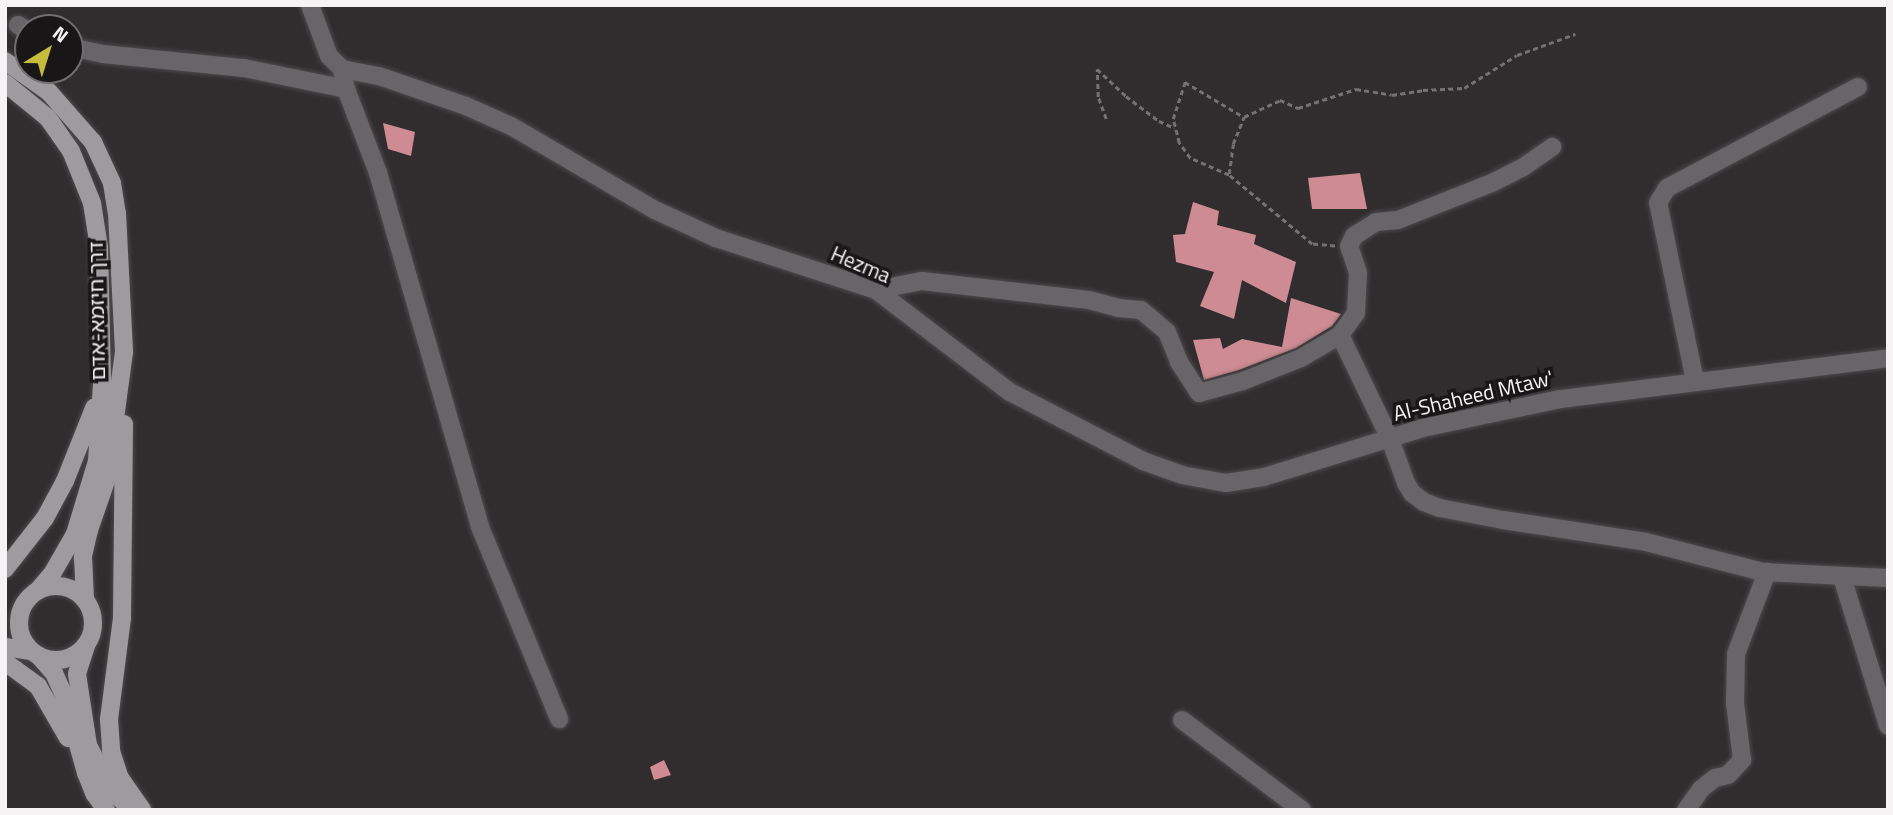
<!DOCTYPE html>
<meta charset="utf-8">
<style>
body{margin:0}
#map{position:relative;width:1893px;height:815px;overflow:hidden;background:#312d2f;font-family:"Titillium Web","Noto Sans Hebrew",sans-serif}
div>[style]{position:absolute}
.building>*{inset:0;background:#ce8b93}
.path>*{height:2.5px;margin-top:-1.25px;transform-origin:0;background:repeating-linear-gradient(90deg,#757173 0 5px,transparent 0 8.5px)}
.roads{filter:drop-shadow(0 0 2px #4d494b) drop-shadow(0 0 2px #4d494b)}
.minor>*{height:18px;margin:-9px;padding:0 9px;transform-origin:9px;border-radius:9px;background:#676567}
.major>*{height:18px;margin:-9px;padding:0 9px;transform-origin:9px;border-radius:9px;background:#9e9b9e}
.major>.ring{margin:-9px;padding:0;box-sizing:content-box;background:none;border:18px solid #9e9b9e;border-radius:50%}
span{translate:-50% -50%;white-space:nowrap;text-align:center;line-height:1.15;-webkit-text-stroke:7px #181617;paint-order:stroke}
.street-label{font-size:21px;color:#f6f3f4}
.frame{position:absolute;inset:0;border:7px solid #f6f3f4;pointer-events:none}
.north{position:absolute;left:14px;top:14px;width:70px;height:70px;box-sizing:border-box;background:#181617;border:2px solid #716e6f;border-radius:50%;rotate:38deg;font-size:19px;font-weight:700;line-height:28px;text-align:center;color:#f6f3f4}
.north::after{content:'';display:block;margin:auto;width:24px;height:32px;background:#c5bc3d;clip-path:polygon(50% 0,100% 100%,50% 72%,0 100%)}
</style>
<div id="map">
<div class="building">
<i style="clip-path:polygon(383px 123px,415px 132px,411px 156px,388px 149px)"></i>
<i style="clip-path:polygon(1360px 173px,1367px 209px,1312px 209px,1308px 178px)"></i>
<i style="clip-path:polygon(1193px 202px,1219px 211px,1217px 225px,1256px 235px,1254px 244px,1296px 262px,1286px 303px,1242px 280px,1234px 319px,1200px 306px,1214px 272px,1176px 262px,1173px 235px,1185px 234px)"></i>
<i style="clip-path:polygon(1291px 298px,1341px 314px,1332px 326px,1296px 348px,1239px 370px,1204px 380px,1193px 340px,1220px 338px,1223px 349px,1242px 339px,1282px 347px)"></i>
<i style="clip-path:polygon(664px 760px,671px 775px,654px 780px,650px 767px)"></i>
</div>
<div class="path">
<i style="left:1106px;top:119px;width:23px;rotate:-110deg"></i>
<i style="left:1098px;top:97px;width:28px;rotate:-92deg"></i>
<i style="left:1097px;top:69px;width:40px;rotate:43deg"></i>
<i style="left:1126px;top:96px;width:41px;rotate:37.1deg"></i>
<i style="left:1159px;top:121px;width:17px;rotate:24deg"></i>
<i style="left:1229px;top:174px;width:30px;rotate:-82deg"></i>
<i style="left:1233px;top:144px;width:29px;rotate:-68deg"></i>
<i style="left:1335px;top:246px;width:23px;rotate:-175deg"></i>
<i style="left:1312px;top:244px;width:108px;rotate:-140.3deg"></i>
<i style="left:1229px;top:175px;width:43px;rotate:-156.4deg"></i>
<i style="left:1190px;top:158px;width:19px;rotate:-126deg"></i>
<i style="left:1179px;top:143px;width:25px;rotate:-104deg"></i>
<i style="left:1173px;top:119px;width:39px;rotate:-72deg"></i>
<i style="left:1185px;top:82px;width:69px;rotate:30.7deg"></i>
<i style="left:1244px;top:117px;width:40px;rotate:-25deg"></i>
<i style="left:1280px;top:100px;width:20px;rotate:24deg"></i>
<i style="left:1298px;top:108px;width:61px;rotate:-18.1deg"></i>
<i style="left:1356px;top:89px;width:36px;rotate:9deg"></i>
<i style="left:1392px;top:95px;width:31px;rotate:-9deg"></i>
<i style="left:1423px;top:90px;width:41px;rotate:-2.8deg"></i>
<i style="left:1464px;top:88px;width:62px;rotate:-31.9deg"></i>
<i style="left:1517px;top:55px;width:62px;rotate:-19.9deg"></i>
</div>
<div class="roads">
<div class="minor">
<i style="left:310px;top:5px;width:54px;rotate:69.6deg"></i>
<i style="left:329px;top:56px;width:18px;rotate:45deg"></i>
<i style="left:342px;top:69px;width:20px;rotate:79deg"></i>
<i style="left:346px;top:89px;width:90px;rotate:69.1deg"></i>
<i style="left:378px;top:173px;width:368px;rotate:73.9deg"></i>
<i style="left:480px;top:527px;width:208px;rotate:67.6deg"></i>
<i style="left:18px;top:25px;width:12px;rotate:31deg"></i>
<i style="left:70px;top:47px;width:34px;rotate:12deg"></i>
<i style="left:103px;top:54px;width:142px;rotate:5.7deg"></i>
<i style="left:244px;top:68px;width:104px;rotate:11.6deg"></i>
<i style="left:342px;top:69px;width:38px;rotate:11deg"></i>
<i style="left:379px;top:76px;width:92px;rotate:19deg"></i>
<i style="left:466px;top:106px;width:49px;rotate:24deg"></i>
<i style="left:511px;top:126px;width:167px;rotate:30.3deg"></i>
<i style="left:655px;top:210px;width:67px;rotate:24.7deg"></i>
<i style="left:716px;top:238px;width:168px;rotate:18deg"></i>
<i style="left:876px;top:290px;width:168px;rotate:37.3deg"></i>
<i style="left:1010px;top:392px;width:150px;rotate:27.4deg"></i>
<i style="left:1143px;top:461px;width:41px;rotate:19.7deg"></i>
<i style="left:1182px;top:475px;width:45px;rotate:10.3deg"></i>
<i style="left:1226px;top:483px;width:38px;rotate:-9deg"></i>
<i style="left:1264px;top:477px;width:166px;rotate:-17.1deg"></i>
<i style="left:1423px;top:428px;width:141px;rotate:-11.9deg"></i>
<i style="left:1561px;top:399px;width:330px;rotate:-7.1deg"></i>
<i style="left:876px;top:290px;width:47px;rotate:-11.1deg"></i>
<i style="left:922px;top:281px;width:168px;rotate:6.5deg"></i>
<i style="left:1089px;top:300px;width:30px;rotate:15deg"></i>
<i style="left:1118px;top:308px;width:23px;rotate:5deg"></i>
<i style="left:1141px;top:310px;width:34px;rotate:40deg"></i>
<i style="left:1167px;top:332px;width:32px;rotate:68deg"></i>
<i style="left:1179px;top:362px;width:37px;rotate:57deg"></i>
<i style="left:1199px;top:393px;width:46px;rotate:-15.3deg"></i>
<i style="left:1243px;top:381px;width:62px;rotate:-21.6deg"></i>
<i style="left:1301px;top:358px;width:45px;rotate:-30.5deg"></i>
<i style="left:1340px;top:335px;width:27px;rotate:-54deg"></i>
<i style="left:1356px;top:313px;width:40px;rotate:-87.1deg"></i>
<i style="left:1358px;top:273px;width:28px;rotate:-108deg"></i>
<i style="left:1349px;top:246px;width:11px;rotate:-63deg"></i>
<i style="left:1354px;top:236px;width:26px;rotate:-32deg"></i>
<i style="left:1376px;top:222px;width:22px;rotate:-5deg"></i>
<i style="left:1398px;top:220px;width:101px;rotate:-21.5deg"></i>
<i style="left:1492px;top:183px;width:34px;rotate:-27deg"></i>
<i style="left:1522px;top:168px;width:37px;rotate:-35deg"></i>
<i style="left:1340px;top:335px;width:115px;rotate:64.3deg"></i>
<i style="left:1390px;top:439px;width:47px;rotate:70deg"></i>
<i style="left:1406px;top:483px;width:12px;rotate:59deg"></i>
<i style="left:1412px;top:493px;width:15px;rotate:37deg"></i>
<i style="left:1424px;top:502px;width:17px;rotate:21deg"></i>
<i style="left:1440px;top:508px;width:64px;rotate:10.8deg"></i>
<i style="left:1503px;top:520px;width:145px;rotate:8.7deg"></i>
<i style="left:1646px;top:542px;width:121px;rotate:14.4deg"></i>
<i style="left:1763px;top:572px;width:125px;rotate:2.7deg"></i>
<i style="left:1695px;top:381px;width:182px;rotate:-101.7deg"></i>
<i style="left:1658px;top:203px;width:17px;rotate:-59deg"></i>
<i style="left:1667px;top:188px;width:216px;rotate:-27.9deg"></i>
<i style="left:1842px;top:577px;width:156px;rotate:72.8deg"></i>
<i style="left:1182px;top:720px;width:150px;rotate:36.9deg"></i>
<i style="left:1686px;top:810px;width:26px;rotate:-54deg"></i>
<i style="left:1701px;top:789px;width:18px;rotate:-38deg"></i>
<i style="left:1715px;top:778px;width:13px;rotate:-13deg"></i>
<i style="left:1728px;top:775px;width:21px;rotate:-47deg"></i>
<i style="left:1742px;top:760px;width:57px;rotate:-97deg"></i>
<i style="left:1735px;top:703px;width:49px;rotate:-88.8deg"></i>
<i style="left:1736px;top:654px;width:88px;rotate:-69.3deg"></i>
</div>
<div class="major">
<i style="left:5px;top:61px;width:54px;rotate:35.2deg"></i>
<i style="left:49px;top:92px;width:67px;rotate:48.7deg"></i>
<i style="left:93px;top:142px;width:45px;rotate:65.1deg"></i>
<i style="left:112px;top:183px;width:30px;rotate:81deg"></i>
<i style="left:117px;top:213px;width:139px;rotate:87.1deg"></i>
<i style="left:124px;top:352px;width:127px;rotate:97.7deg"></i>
<i style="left:107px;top:478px;width:55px;rotate:109.1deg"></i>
<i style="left:89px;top:530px;width:28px;rotate:103deg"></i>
<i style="left:83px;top:557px;width:42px;rotate:87.3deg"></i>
<i style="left:5px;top:83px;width:55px;rotate:39.1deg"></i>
<i style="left:48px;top:118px;width:40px;rotate:55.1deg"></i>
<i style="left:71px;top:151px;width:56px;rotate:68deg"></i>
<i style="left:92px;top:203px;width:45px;rotate:81deg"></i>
<i style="left:99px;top:247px;width:137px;rotate:88.7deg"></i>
<i style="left:102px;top:384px;width:77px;rotate:93.7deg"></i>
<i style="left:97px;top:461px;width:76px;rotate:106.8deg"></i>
<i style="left:75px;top:534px;width:46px;rotate:119.9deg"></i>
<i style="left:52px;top:574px;width:20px;rotate:131deg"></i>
<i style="left:124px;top:424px;width:194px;rotate:90.6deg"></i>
<i style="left:122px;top:618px;width:102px;rotate:97.3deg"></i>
<i style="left:109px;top:719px;width:32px;rotate:86deg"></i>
<i style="left:111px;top:751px;width:28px;rotate:72deg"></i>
<i style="left:120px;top:778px;width:39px;rotate:55deg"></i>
<i style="left:5px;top:569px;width:65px;rotate:-51.9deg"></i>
<i style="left:45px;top:518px;width:42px;rotate:-61.6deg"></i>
<i style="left:65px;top:481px;width:79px;rotate:-68.3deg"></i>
<i class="ring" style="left:19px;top:586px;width:56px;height:56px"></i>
<i style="left:86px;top:646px;width:29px;rotate:108deg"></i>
<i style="left:77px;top:674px;width:72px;rotate:81.2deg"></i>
<i style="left:88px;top:745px;width:51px;rotate:63.4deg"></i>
<i style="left:111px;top:791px;width:29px;rotate:41deg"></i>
<i style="left:5px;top:647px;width:26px;rotate:9deg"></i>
<i style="left:39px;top:656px;width:23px;rotate:49deg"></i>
<i style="left:54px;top:673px;width:24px;rotate:66deg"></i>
<i style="left:64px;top:695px;width:81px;rotate:74.2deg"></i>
<i style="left:86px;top:773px;width:22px;rotate:68deg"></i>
<i style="left:94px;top:793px;width:21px;rotate:55deg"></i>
<i style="left:5px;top:662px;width:41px;rotate:36deg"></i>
<i style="left:38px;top:686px;width:60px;rotate:60deg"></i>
</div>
</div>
<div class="street-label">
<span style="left:861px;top:264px;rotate:23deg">Hezma</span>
<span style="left:96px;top:311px;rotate:-91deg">דרך חיזמא-אדם</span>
<span style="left:1473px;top:395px;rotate:-13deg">Al-Shaheed Mtaw'</span>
</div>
<div class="frame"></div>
<div class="north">N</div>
</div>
